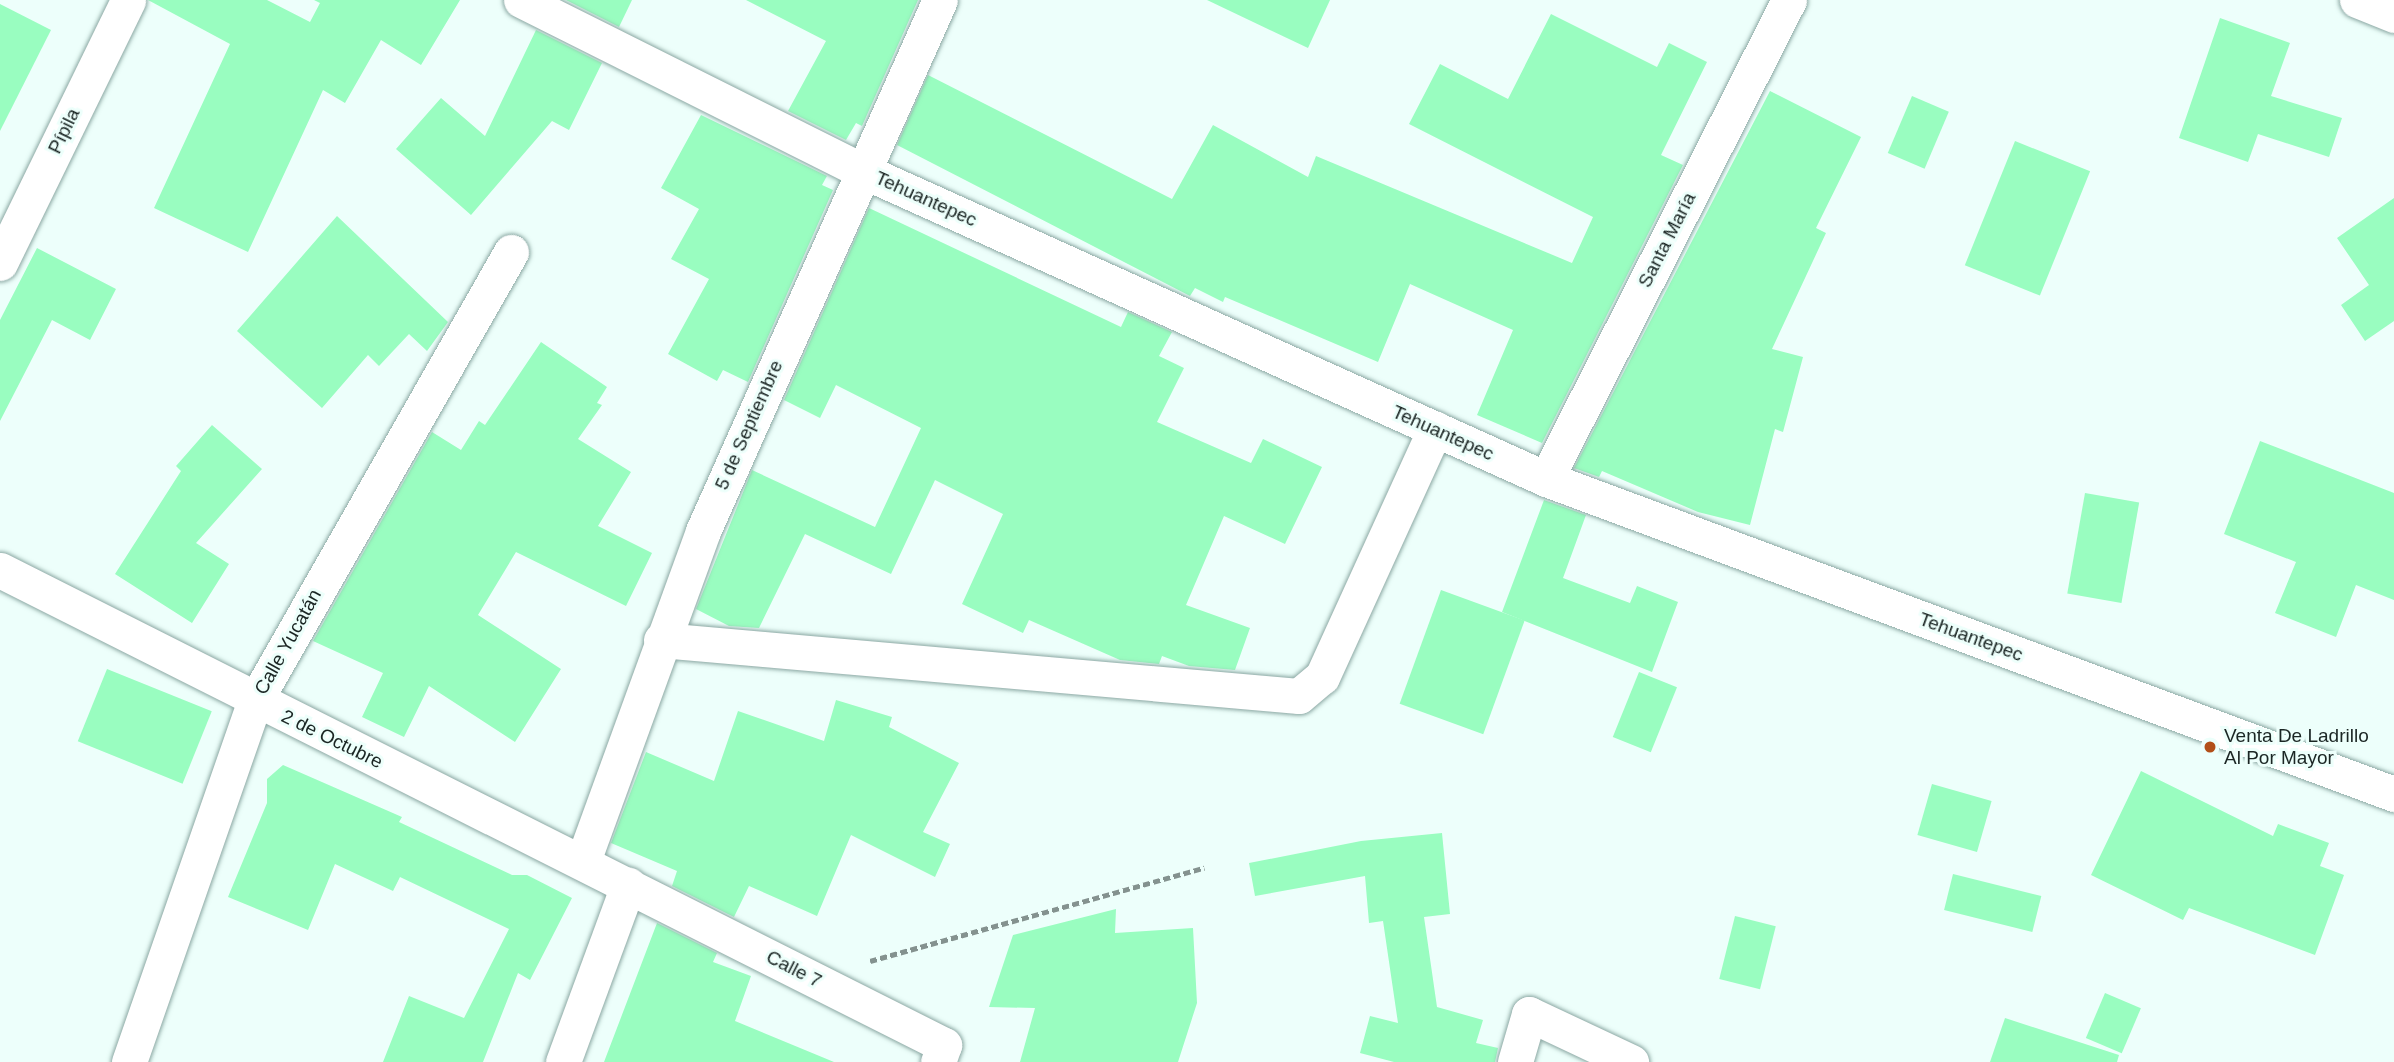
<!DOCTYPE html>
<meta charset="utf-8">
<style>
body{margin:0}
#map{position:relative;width:2394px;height:1062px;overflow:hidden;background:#edfffb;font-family:Arial,sans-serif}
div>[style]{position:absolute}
.building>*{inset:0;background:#99fdc0;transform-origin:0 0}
.path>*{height:4.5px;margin-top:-2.25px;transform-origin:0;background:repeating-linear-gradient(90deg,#84928f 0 7px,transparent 0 10.5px)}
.roads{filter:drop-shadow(0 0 2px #8ba8a3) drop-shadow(0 0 2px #8ba8a3)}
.minor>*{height:35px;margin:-17.5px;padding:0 17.5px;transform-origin:17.5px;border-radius:17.5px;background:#fff}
.dots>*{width:19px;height:19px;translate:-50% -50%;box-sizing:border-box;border:4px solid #edfffb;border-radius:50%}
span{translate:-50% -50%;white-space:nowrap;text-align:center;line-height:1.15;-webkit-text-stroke:6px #edfffb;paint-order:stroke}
.street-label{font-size:19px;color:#1b2624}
.poi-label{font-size:19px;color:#1b2624}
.left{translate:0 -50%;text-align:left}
</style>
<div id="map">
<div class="building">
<i style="clip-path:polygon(148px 0,267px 0,310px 22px,320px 3px,314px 0,460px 0,421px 65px,381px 40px,345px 103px,323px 90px,248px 252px,154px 208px,230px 44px)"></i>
<i style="clip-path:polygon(566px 0,632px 0,619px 27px)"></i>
<i style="clip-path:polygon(746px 0,918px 0,862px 126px,856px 123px,846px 140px,788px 111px,826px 41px)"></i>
<i style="clip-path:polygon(1207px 0,1330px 0,1308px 48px)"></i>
<i style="clip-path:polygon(0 4px,51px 30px,0 131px)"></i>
<i style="clip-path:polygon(1551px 14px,1657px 67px,1669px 43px,1707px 62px,1661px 155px,1683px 165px,1542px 443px,1477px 415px,1513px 330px,1410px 284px,1378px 362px,1225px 297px,1223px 302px,1195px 288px,1190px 296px,897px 145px,928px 75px,1172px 199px,1213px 125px,1308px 177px,1316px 156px,1572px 263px,1593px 217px,1409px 124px,1440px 64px,1508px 99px)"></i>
<i style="clip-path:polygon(2220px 18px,2290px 43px,2271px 96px,2342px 118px,2329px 157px,2258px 134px,2248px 162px,2179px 138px)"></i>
<i style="clip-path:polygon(536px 30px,602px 63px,569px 130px,552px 121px,471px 215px,396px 149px,441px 98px,485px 136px)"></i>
<i style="clip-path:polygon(1770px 91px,1861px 137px,1816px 228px,1826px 233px,1772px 349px,1803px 357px,1783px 432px,1775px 429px,1750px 525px,1698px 512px,1602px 471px,1599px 477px,1574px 468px)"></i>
<i style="left:1912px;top:96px;width:40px;height:62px;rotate:23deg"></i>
<i style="clip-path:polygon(701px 115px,827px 176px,822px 185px,833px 190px,748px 382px,723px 370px,717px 381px,668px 354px,709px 279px,671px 259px,699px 209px,661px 188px)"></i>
<i style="left:2015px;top:141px;width:81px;height:134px;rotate:22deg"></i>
<i style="clip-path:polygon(2394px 198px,2394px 321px,2365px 341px,2341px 305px,2369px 285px,2337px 238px)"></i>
<i style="clip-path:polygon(869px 208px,1121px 327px,1128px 312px,1172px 332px,1159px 356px,1184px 368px,1157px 422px,1251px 463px,1263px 439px,1322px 467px,1285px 544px,1224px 516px,1186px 605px,1250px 628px,1235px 670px,1189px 666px,1162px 656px,1159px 664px,1120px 660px,1029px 620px,1023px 633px,962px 604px,1003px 514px,935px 480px,891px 574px,805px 534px,759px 628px,729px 626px,696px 609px,752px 470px,875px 527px,921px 428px,836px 385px,820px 418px,784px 400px)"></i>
<i style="clip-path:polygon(337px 216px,448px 322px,427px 351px,409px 334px,379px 366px,368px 355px,322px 408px,237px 331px)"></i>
<i style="clip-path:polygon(37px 248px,116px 289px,90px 340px,52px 320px,0 421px,0 320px)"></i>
<i style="clip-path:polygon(541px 342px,607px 387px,597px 403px,602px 405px,578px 439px,631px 472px,598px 526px,652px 553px,626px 606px,516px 552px,478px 615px,561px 669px,515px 742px,429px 686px,404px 737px,362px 717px,383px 673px,313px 641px,432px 432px,461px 450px,479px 421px,485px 425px)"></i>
<i style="clip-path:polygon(212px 425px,262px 469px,196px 543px,229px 564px,192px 623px,115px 574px,181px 471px,176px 466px)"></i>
<i style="clip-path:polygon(2260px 441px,2394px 493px,2394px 600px,2356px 585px,2336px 637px,2275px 613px,2296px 562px,2224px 534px)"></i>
<i style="left:2085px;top:493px;width:55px;height:102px;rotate:10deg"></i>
<i style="clip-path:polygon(1544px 500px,1586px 515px,1563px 578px,1630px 603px,1637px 586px,1678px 602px,1652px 672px,1502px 612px)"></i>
<i style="left:1441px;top:590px;width:89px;height:121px;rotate:20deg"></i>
<i style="left:107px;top:669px;width:113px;height:78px;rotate:22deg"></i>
<i style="left:1639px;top:672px;width:41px;height:70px;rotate:22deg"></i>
<i style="clip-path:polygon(836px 700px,892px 717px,889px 727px,959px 763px,923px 832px,950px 844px,935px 877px,851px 835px,817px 916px,749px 886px,734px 917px,672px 886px,677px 871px,611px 843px,646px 752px,714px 781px,738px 711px,824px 741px)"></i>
<i style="clip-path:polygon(283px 765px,402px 817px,399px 822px,512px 875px,527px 875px,572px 898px,530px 980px,518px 973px,483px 1062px,383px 1062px,409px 996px,464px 1018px,509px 929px,400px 877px,393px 891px,335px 864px,308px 930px,228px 897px,267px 803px,267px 779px)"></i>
<i style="clip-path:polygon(2141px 771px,2273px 836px,2278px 824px,2329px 843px,2320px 866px,2344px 875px,2315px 955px,2189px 908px,2183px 920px,2091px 875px)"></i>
<i style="left:1932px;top:784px;width:62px;height:53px;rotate:16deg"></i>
<i style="clip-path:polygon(1442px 833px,1450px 914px,1424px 917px,1437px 1007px,1483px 1020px,1476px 1043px,1498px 1048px,1495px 1062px,1394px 1062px,1360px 1053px,1370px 1016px,1398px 1023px,1383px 921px,1369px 923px,1365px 876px,1255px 896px,1249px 863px,1361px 841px)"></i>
<i style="left:1953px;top:874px;width:91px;height:37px;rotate:14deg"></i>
<i style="clip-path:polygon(1116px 909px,1115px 933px,1193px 928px,1197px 1003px,1178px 1062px,1020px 1062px,1035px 1008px,989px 1007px,1013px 935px)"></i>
<i style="left:1735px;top:916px;width:42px;height:65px;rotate:14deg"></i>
<i style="clip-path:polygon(657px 923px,717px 953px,713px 962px,751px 976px,735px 1021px,834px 1062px,604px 1062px)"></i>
<i style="left:2105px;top:993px;width:39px;height:49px;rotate:23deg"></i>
<i style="clip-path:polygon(2005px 1018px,2119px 1055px,2117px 1062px,1990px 1062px)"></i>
</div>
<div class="path">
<i style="left:870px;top:961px;width:347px;rotate:-15.6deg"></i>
</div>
<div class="roads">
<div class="minor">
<i style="left:521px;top:0;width:380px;rotate:26.6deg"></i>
<i style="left:861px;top:170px;width:751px;rotate:24.28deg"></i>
<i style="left:1546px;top:479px;width:905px;rotate:20.38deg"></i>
<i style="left:2357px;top:0;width:40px;rotate:22deg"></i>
<i style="left:0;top:263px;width:292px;rotate:-64deg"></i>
<i style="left:1546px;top:479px;width:537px;rotate:-63.1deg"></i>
<i style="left:0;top:570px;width:1057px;rotate:26.71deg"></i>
<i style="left:944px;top:1045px;width:18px;rotate:109deg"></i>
<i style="left:661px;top:640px;width:640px;rotate:5.02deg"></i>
<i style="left:1299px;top:696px;width:30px;rotate:-40deg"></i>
<i style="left:1322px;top:677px;width:273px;rotate:-65.5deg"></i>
<i style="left:583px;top:861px;width:351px;rotate:-70deg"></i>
<i style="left:703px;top:531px;width:581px;rotate:-65.95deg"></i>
<i style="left:129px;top:1062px;width:382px;rotate:-70.8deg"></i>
<i style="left:255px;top:701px;width:517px;rotate:-60.31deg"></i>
<i style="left:563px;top:1062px;width:189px;rotate:-69.8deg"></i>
<i style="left:1515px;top:1062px;width:50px;rotate:-73.7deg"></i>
<i style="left:1529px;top:1014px;width:113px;rotate:25.2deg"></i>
</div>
</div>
<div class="dots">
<i style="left:2210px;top:747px;background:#b24f19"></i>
</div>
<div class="street-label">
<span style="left:64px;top:131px;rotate:-64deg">Pípila</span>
<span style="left:926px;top:199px;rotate:24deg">Tehuantepec</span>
<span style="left:1667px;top:240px;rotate:-63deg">Santa María</span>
<span style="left:749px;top:425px;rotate:-66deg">5 de Septiembre</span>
<span style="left:1443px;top:433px;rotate:24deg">Tehuantepec</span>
<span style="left:1971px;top:637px;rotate:20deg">Tehuantepec</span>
<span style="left:288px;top:642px;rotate:-61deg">Calle Yucatán</span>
<span style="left:332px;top:739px;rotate:26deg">2 de Octubre</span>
<span style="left:794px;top:969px;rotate:27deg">Calle 7</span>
</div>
<div class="poi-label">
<span class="left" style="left:2224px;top:747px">Venta De Ladrillo<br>Al Por Mayor</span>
</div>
</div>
